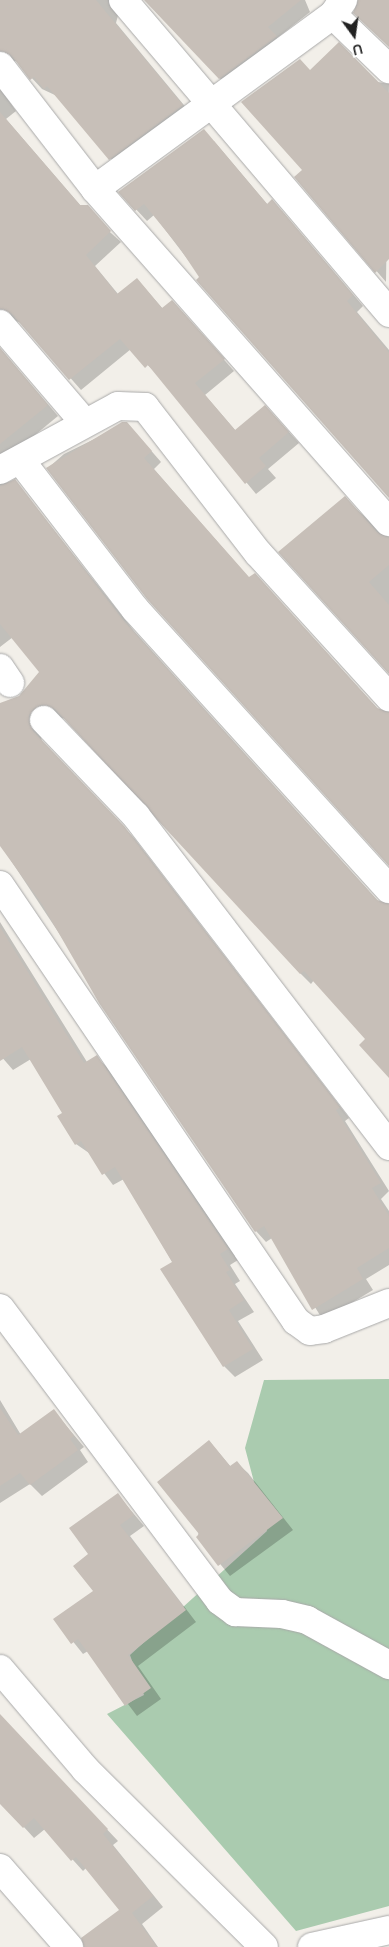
<!DOCTYPE html>
<style>
body{margin:0}
#map{position:relative;width:389px;height:1947px;overflow:hidden;background:#f2efe9;font-family:Manrope,sans-serif}
div>[style]{position:absolute}
.cemetery>*{inset:0;background:#aacbaf}
.shadow>*{inset:0;background:#0003}
.building>*{inset:0;background:#c7bfb8}
.roads{filter:drop-shadow(0 0 1px #a9a9a9) drop-shadow(0 0 1px #a9a9a9)}
.minor>*{height:28px;margin:-14px;padding:0 14px;transform-origin:14px;border-radius:14px;background:#fff}
span{translate:-50% -50%;white-space:nowrap;text-align:center;line-height:1.15;-webkit-text-stroke:4px #fff;paint-order:stroke}
.north{position:absolute;left:329px;top:10px;width:50px;height:50px;-webkit-text-stroke:4px #fff;paint-order:stroke;rotate:166deg;font-size:14px;font-weight:700;line-height:20px;text-align:center;color:#222}
.north::after{content:'';display:block;margin:auto;width:18px;height:22px;background:#222;clip-path:polygon(50% 0,100% 100%,50% 72%,0 100%)}
</style>
<div id="map">
<div class="cemetery">
<i style="clip-path:polygon(389px 1379px,389px 1906px,296px 1931px,107px 1714px,144px 1695px,130px 1655px,267px 1531px,245px 1448px,264px 1380px)"></i>
</div>
<div class="shadow">
<i style="clip-path:polygon(0 0,122px 0,116px 23px,193px 116px,120px 169px,57px 96px,42px 89px,16px 61px,0 66px)"></i>
<i style="clip-path:polygon(146px 0,305px 0,310px 12px,277px 38px,287px 47px,230px 89px)"></i>
<i style="clip-path:polygon(339px 44px,378px 82px,389px 84px,386px 282px,296px 178px,304px 170px,310px 72px)"></i>
<i style="clip-path:polygon(0 88px,16px 111px,6px 119px,81px 206px,121px 242px,95px 266px,118px 294px,137px 279px,163px 309px,182px 312px,234px 371px,205px 395px,236px 431px,275px 417px,299px 443px,268px 469px,276px 478px,256px 494px,159px 376px,131px 349px,81px 390px,22px 323px,9px 319px,0 326px)"></i>
<i style="clip-path:polygon(214px 141px,268px 205px,282px 211px,363px 306px,357px 312px,389px 350px,389px 497px,201px 277px,154px 215px,147px 221px,120px 192px)"></i>
<i style="clip-path:polygon(0 348px,58px 416px,1px 463px,0 462px)"></i>
<i style="clip-path:polygon(127px 423px,161px 462px,154px 469px,250px 579px,265px 585px,378px 709px,389px 713px,389px 864px,48px 468px,64px 454px)"></i>
<i style="clip-path:polygon(15px 481px,134px 631px,378px 901px,389px 904px,389px 1075px,367px 1039px,314px 980px,311px 984px,300px 973px,66px 719px,51px 715px,39px 726px,42px 742px,134px 838px,349px 1118px,345px 1121px,389px 1191px,381px 1199px,389px 1211px,389px 1265px,366px 1279px,373px 1290px,323px 1320px,272px 1238px,266px 1242px,256px 1231px,0 844px,0 705px,20px 697px,41px 672px,13px 637px,0 647px,0 484px)"></i>
<i style="clip-path:polygon(355px 508px,389px 538px,389px 672px,280px 552px)"></i>
<i style="clip-path:polygon(0 922px,87px 1062px,96px 1057px,107px 1067px,238px 1260px,230px 1265px,240px 1281px,235px 1284px,254px 1312px,238px 1321px,263px 1360px,235px 1377px,224px 1366px,173px 1263px,124px 1179px,113px 1185px,89px 1153px,76px 1144px,64px 1113px,31px 1059px,13px 1070px,0 1055px)"></i>
<i style="clip-path:polygon(0 1400px,21px 1435px,54px 1411px,84px 1447px,80px 1450px,88px 1462px,42px 1496px,30px 1484px,0 1503px)"></i>
<i style="clip-path:polygon(209px 1441px,231px 1467px,237px 1463px,248px 1473px,293px 1530px,230px 1576px,198px 1537px)"></i>
<i style="clip-path:polygon(118px 1495px,144px 1526px,130px 1536px,196px 1622px,138px 1666px,161px 1699px,137px 1716px,88px 1651px,83px 1654px,55px 1619px,95px 1591px,89px 1555px)"></i>
<i style="clip-path:polygon(0 1716px,118px 1841px,113px 1845px,163px 1907px,142px 1924px,158px 1947px,95px 1947px,120px 1910px,86px 1868px,83px 1871px,45px 1829px,34px 1838px,0 1801px)"></i>
</div>
<div class="building">
<i style="clip-path:polygon(0 0,96px 0,183px 105px,109px 160px,47px 86px,44px 89px,34px 77px,30px 80px,12px 56px,0 51px)"></i>
<i style="clip-path:polygon(144px 0,301px 0,268px 27px,277px 36px,219px 79px)"></i>
<i style="clip-path:polygon(358px 0,389px 0,389px 47px,353px 13px)"></i>
<i style="clip-path:polygon(339px 42px,389px 93px,389px 259px,375px 273px,294px 177px,302px 170px,241px 102px,300px 59px,310px 70px)"></i>
<i style="clip-path:polygon(0 112px,80px 205px,88px 205px,111px 231px,86px 255px,117px 294px,137px 278px,162px 308px,172px 300px,225px 359px,195px 383px,235px 430px,265px 405px,289px 432px,259px 458px,266px 466px,245px 484px,148px 365px,145px 368px,120px 339px,69px 380px,12px 314px,0 309px)"></i>
<i style="clip-path:polygon(204px 129px,267px 204px,272px 199px,353px 295px,347px 301px,389px 353px,389px 498px,196px 280px,199px 277px,179px 247px,144px 204px,135px 211px,118px 192px)"></i>
<i style="clip-path:polygon(0 348px,48px 405px,0 444px)"></i>
<i style="clip-path:polygon(122px 422px,127px 422px,152px 451px,144px 458px,249px 577px,255px 573px,377px 708px,389px 712px,389px 866px,147px 599px,46px 468px)"></i>
<i style="clip-path:polygon(15px 479px,123px 620px,377px 900px,389px 904px,389px 1078px,359px 1045px,365px 1039px,304px 971px,300px 974px,55px 709px,41px 705px,29px 715px,33px 731px,124px 826px,340px 1107px,336px 1110px,381px 1183px,372px 1188px,389px 1216px,389px 1248px,357px 1268px,363px 1279px,312px 1310px,264px 1226px,255px 1232px,99px 1003px,42px 904px,0 846px,0 703px,19px 696px,39px 672px,0 624px,0 486px)"></i>
<i style="clip-path:polygon(345px 496px,377px 532px,389px 537px,389px 565px,369px 582px,389px 605px,389px 674px,278px 552px)"></i>
<i style="clip-path:polygon(0 927px,84px 1063px,97px 1055px,228px 1249px,220px 1254px,230px 1270px,226px 1272px,244px 1300px,229px 1310px,253px 1349px,223px 1367px,160px 1269px,172px 1262px,115px 1167px,102px 1175px,81px 1141px,75px 1145px,57px 1116px,62px 1113px,22px 1047px,0 1061px)"></i>
<i style="clip-path:polygon(0 1408px,18px 1435px,54px 1409px,74px 1436px,70px 1439px,78px 1450px,30px 1485px,20px 1473px,0 1486px)"></i>
<i style="clip-path:polygon(209px 1440px,230px 1466px,237px 1461px,283px 1518px,218px 1566px,196px 1537px,199px 1534px,157px 1482px)"></i>
<i style="clip-path:polygon(118px 1493px,134px 1515px,120px 1525px,186px 1610px,128px 1655px,151px 1688px,125px 1706px,78px 1639px,71px 1644px,53px 1619px,93px 1591px,73px 1566px,88px 1554px,69px 1528px)"></i>
<i style="clip-path:polygon(0 1714px,108px 1829px,103px 1834px,153px 1896px,132px 1913px,157px 1947px,84px 1947px,81px 1938px,119px 1910px,76px 1857px,71px 1861px,34px 1818px,23px 1828px,0 1804px)"></i>
</div>
<div class="roads">
<div class="minor">
<i style="left:123px;top:0;width:411px;rotate:49.6deg"></i>
<i style="left:333px;top:15px;width:78px;rotate:44deg"></i>
<i style="left:0;top:66px;width:155px;rotate:52.3deg"></i>
<i style="left:95px;top:189px;width:444px;rotate:48.6deg"></i>
<i style="left:95px;top:189px;width:295px;rotate:-36.2deg"></i>
<i style="left:333px;top:15px;width:18px;rotate:-56deg"></i>
<i style="left:0;top:324px;width:129px;rotate:49.4deg"></i>
<i style="left:21px;top:461px;width:187px;rotate:52.4deg"></i>
<i style="left:135px;top:609px;width:378px;rotate:47.8deg"></i>
<i style="left:0;top:470px;width:134px;rotate:-28.5deg"></i>
<i style="left:118px;top:406px;width:27px;rotate:2deg"></i>
<i style="left:145px;top:407px;width:185px;rotate:52.3deg"></i>
<i style="left:258px;top:553px;width:195px;rotate:47.7deg"></i>
<i style="left:0;top:668px;width:18px;rotate:56deg"></i>
<i style="left:44px;top:720px;width:133px;rotate:46.2deg"></i>
<i style="left:136px;top:816px;width:416px;rotate:52.5deg"></i>
<i style="left:0;top:885px;width:527px;rotate:55.83deg"></i>
<i style="left:296px;top:1321px;width:17px;rotate:36deg"></i>
<i style="left:310px;top:1331px;width:14px;rotate:-8deg"></i>
<i style="left:324px;top:1329px;width:70px;rotate:-21.8deg"></i>
<i style="left:0;top:1308px;width:366px;rotate:53.1deg"></i>
<i style="left:220px;top:1601px;width:19px;rotate:36deg"></i>
<i style="left:235px;top:1612px;width:47px;rotate:2.4deg"></i>
<i style="left:282px;top:1614px;width:26px;rotate:13deg"></i>
<i style="left:307px;top:1620px;width:94px;rotate:28.8deg"></i>
<i style="left:0;top:1669px;width:131px;rotate:49.6deg"></i>
<i style="left:85px;top:1769px;width:252px;rotate:44.8deg"></i>
<i style="left:0;top:1868px;width:105px;rotate:48.9deg"></i>
<i style="left:312px;top:1947px;width:79px;rotate:-12.4deg"></i>
</div>
</div>
<div class="north">U</div>
</div>
